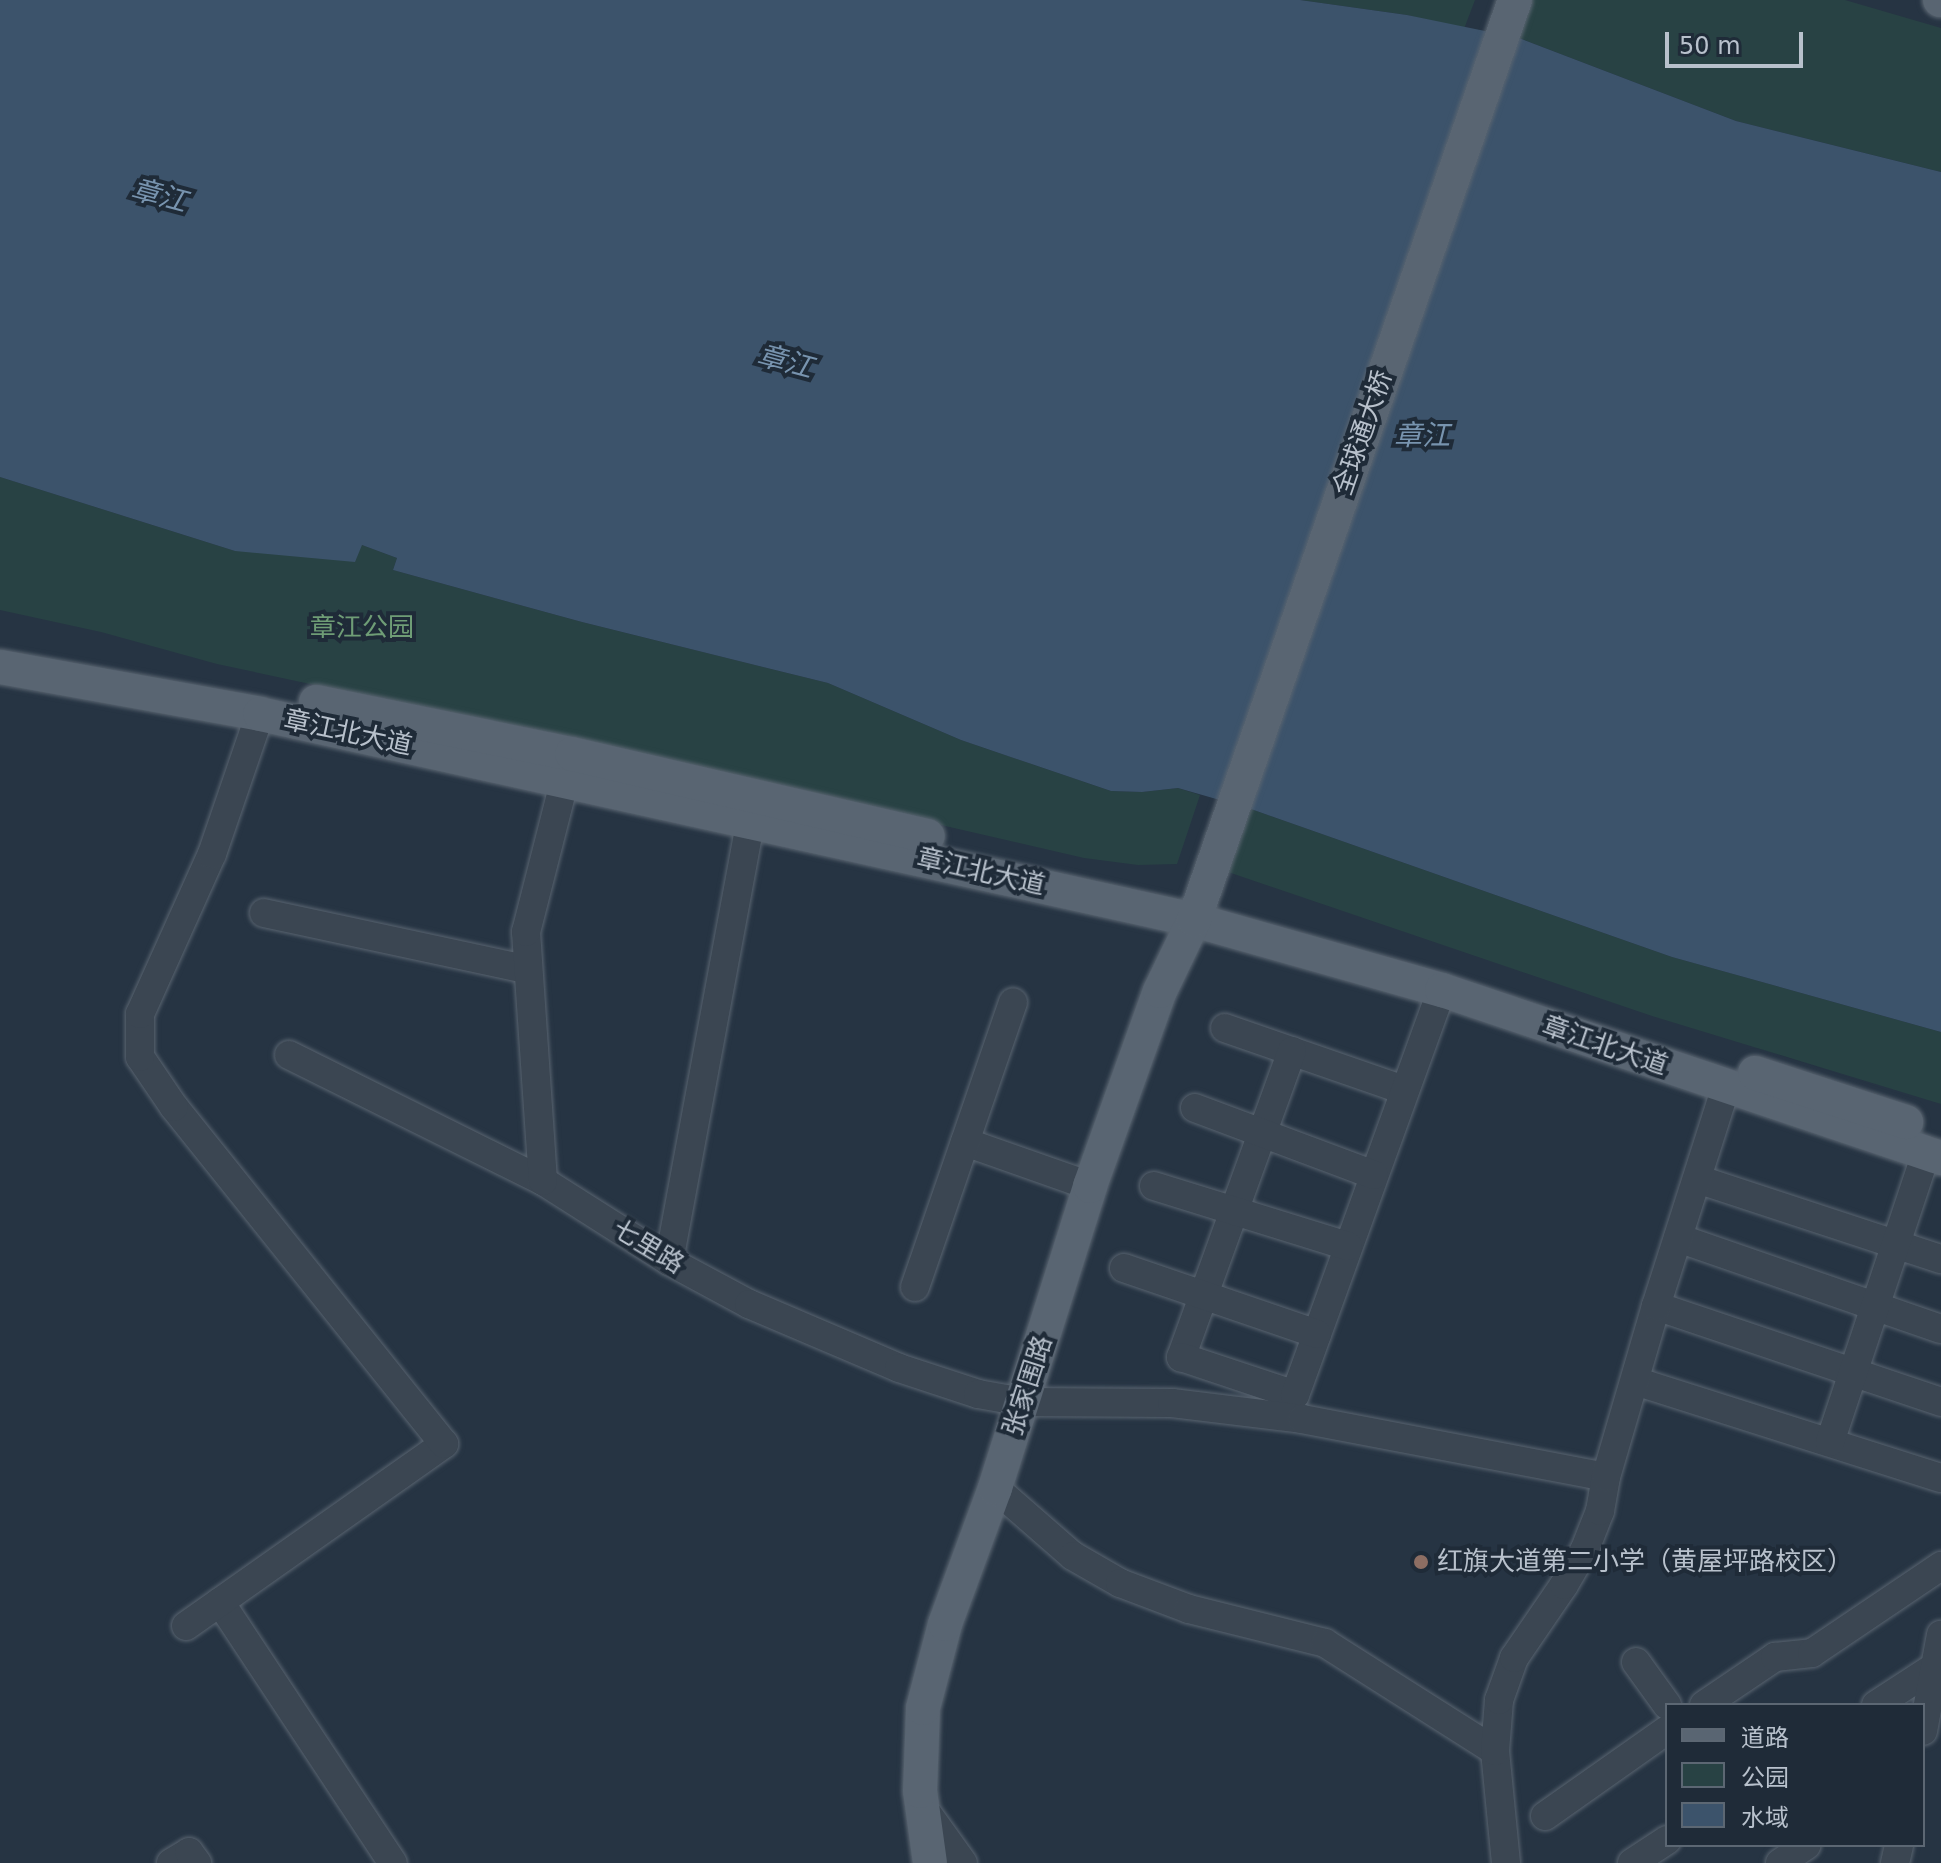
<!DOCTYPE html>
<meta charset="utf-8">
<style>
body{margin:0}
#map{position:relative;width:1941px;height:1863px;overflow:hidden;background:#263443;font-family:"DejaVu Sans","Noto Sans SC",sans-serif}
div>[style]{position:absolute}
.green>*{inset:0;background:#284244}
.water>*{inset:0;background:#3c536b}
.roads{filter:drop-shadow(0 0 2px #596470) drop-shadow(0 0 2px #596470)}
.minor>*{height:28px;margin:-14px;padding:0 14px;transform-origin:14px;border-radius:14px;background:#3b4652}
.major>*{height:34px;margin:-17px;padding:0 17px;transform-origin:17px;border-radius:17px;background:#596572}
.dots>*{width:22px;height:22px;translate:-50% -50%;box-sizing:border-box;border:4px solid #1f2b38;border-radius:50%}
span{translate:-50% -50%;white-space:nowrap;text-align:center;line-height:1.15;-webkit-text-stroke:8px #1f2b38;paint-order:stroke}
.street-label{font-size:26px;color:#b8c1cc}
.park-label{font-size:26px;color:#6f9d76}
.poi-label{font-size:26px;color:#b8c1cc}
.left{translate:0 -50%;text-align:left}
.water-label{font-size:28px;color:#7894af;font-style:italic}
.legend{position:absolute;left:1665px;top:1703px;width:260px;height:144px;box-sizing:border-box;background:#1f2b38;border:2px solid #5c6773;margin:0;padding:10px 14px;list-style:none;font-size:24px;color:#b8c1cc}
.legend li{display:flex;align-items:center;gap:16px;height:40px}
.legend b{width:40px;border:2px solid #5c6773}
.scale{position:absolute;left:1665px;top:32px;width:138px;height:36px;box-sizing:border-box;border:4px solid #b8c1cc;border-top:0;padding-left:10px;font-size:24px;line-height:28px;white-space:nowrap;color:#b8c1cc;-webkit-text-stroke:6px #1f2b38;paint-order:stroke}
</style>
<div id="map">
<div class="green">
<i style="clip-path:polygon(1300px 0,1475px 0,1464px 29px,1407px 15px)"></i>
<i style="clip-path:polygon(1531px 0,1845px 0,1941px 28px,1941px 172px,1736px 121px,1519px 38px)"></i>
<i style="clip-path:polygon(0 477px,235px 551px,362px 545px,397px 558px,393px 570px,582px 622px,828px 683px,961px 740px,1111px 791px,1142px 792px,1178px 788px,1200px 795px,1177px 864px,1138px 865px,1084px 858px,590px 744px,217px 664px,101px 632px,0 610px)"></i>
<i style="clip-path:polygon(1251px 809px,1672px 957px,1941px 1032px,1941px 1104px,1652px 1016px,1228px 872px)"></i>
</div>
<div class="water">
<i style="clip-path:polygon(0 0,1300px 0,1407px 15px,1519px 38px,1736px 121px,1941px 172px,1941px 1032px,1672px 957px,1251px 809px,1178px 788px,1142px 792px,1111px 791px,961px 740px,828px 683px,582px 622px,393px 570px,397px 558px,362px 545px,355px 562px,235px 551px,0 477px)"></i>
</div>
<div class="roads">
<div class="minor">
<i style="left:264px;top:913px;width:268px;rotate:12.1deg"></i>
<i style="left:1225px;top:1028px;width:189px;rotate:19.1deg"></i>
<i style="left:1292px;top:1051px;width:326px;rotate:109.9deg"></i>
<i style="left:1181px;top:1357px;width:120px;rotate:18.4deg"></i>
<i style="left:1295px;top:1395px;width:431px;rotate:-70.1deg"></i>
<i style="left:289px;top:1055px;width:284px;rotate:26.4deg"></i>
<i style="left:543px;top:1181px;width:149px;rotate:32.4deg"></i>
<i style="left:669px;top:1261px;width:91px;rotate:28.3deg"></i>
<i style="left:749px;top:1304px;width:163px;rotate:23.1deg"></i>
<i style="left:899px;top:1368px;width:83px;rotate:18.2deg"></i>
<i style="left:978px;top:1394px;width:46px;rotate:10.1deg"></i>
<i style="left:1023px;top:1402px;width:149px;rotate:0.4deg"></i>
<i style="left:1172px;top:1403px;width:131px;rotate:7deg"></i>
<i style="left:1302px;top:1419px;width:309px;rotate:10.8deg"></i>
<i style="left:1195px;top:1108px;width:191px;rotate:20.5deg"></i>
<i style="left:965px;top:1142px;width:133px;rotate:19.4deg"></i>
<i style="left:1697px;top:1179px;width:257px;rotate:18.2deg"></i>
<i style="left:543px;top:1181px;width:250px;rotate:-93.9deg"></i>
<i style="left:526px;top:932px;width:158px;rotate:-75.7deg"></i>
<i style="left:1154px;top:1186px;width:203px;rotate:17.2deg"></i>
<i style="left:1678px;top:1238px;width:278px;rotate:19.1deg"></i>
<i style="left:669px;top:1261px;width:449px;rotate:-79.5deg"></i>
<i style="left:1124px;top:1268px;width:204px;rotate:18.9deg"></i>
<i style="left:915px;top:1287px;width:301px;rotate:-71deg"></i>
<i style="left:1656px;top:1306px;width:301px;rotate:18.6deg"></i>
<i style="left:1635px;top:1381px;width:321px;rotate:17.6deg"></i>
<i style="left:1830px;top:1442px;width:305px;rotate:-71.6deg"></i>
<i style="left:995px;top:1488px;width:103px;rotate:41.1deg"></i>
<i style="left:1073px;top:1556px;width:54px;rotate:29.9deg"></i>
<i style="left:1120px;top:1583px;width:74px;rotate:20.6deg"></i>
<i style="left:1189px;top:1609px;width:140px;rotate:14deg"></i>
<i style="left:1325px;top:1643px;width:201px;rotate:32.4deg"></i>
<i style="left:1495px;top:1751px;width:113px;rotate:84.4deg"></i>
<i style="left:220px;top:1602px;width:313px;rotate:56.5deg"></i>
<i style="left:186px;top:1626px;width:316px;rotate:-35.2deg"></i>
<i style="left:444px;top:1444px;width:432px;rotate:-128.7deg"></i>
<i style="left:174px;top:1107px;width:60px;rotate:-124.2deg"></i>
<i style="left:140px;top:1057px;width:43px;rotate:-90deg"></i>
<i style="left:140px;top:1014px;width:175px;rotate:-65.8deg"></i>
<i style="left:212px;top:854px;width:148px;rotate:-71.1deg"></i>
<i style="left:1636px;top:1662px;width:53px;rotate:54.2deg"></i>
<i style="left:1704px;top:1705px;width:86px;rotate:-34.1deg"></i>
<i style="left:1775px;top:1657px;width:37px;rotate:-6deg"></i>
<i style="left:1812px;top:1653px;width:156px;rotate:-34deg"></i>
<i style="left:1876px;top:1705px;width:72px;rotate:-33deg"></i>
<i style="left:1923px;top:1731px;width:98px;rotate:-79.4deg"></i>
<i style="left:1495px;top:1751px;width:51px;rotate:-85.5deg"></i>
<i style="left:1499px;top:1700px;width:45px;rotate:-70.3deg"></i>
<i style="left:1514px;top:1658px;width:88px;rotate:-55.6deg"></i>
<i style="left:1564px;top:1585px;width:42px;rotate:-59.7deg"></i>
<i style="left:1585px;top:1549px;width:41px;rotate:-68.5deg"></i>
<i style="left:1600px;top:1511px;width:35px;rotate:-80deg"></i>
<i style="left:1606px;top:1477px;width:178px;rotate:-73.7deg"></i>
<i style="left:1656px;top:1306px;width:230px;rotate:-72.3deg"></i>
<i style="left:922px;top:1806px;width:70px;rotate:54.3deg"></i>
<i style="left:1545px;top:1816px;width:149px;rotate:-35.2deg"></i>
<i style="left:171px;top:1863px;width:21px;rotate:-31deg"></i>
<i style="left:189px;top:1852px;width:14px;rotate:54deg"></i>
<i style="left:1632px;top:1863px;width:42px;rotate:-33.3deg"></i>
<i style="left:1780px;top:1863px;width:32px;rotate:-34deg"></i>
<i style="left:1895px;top:1863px;width:18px;rotate:-77deg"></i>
</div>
<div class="major">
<i style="left:1940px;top:0;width:1px"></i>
<i style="left:0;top:667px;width:264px;rotate:10.2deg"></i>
<i style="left:260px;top:714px;width:956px;rotate:12.44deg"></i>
<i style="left:1194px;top:920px;width:258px;rotate:15.8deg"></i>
<i style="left:1442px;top:990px;width:527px;rotate:18.61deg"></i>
<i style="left:316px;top:702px;width:261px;rotate:11.5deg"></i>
<i style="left:572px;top:754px;width:365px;rotate:13deg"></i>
<i style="left:1755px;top:1073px;width:159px;rotate:18deg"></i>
<i style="left:930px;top:1863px;width:73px;rotate:-97.9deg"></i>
<i style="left:920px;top:1791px;width:83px;rotate:-87.9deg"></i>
<i style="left:923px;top:1708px;width:87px;rotate:-75.3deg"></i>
<i style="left:945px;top:1624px;width:145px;rotate:-69.8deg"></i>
<i style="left:995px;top:1488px;width:317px;rotate:-72.5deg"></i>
<i style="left:1090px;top:1186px;width:207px;rotate:-70.3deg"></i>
<i style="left:1160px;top:991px;width:79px;rotate:-64.4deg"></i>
<i style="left:1194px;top:920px;width:974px;rotate:-70.77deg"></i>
</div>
</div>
<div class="dots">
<i style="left:1421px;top:1562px;background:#8d6e63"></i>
</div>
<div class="street-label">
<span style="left:1363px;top:433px;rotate:-71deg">全球通大桥</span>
<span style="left:348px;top:733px;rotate:12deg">章江北大道</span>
<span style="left:981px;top:872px;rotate:13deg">章江北大道</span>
<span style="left:1605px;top:1046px;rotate:19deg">章江北大道</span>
<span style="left:648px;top:1247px;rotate:31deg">七里路</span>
<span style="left:1028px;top:1386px;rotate:-72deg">张家围路</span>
</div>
<div class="park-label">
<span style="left:362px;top:628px">章江公园</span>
</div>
<div class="poi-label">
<span class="left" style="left:1437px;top:1562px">红旗大道第二小学（黄屋坪路校区）</span>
</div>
<div class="water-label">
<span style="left:159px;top:196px;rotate:15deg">章江</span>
<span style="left:785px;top:362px;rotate:15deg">章江</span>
<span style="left:1422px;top:436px">章江</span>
</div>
<ul class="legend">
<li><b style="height:10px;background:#596572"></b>道路</li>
<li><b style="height:22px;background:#284244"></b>公园</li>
<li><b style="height:22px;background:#3c536b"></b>水域</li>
</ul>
<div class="scale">50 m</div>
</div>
